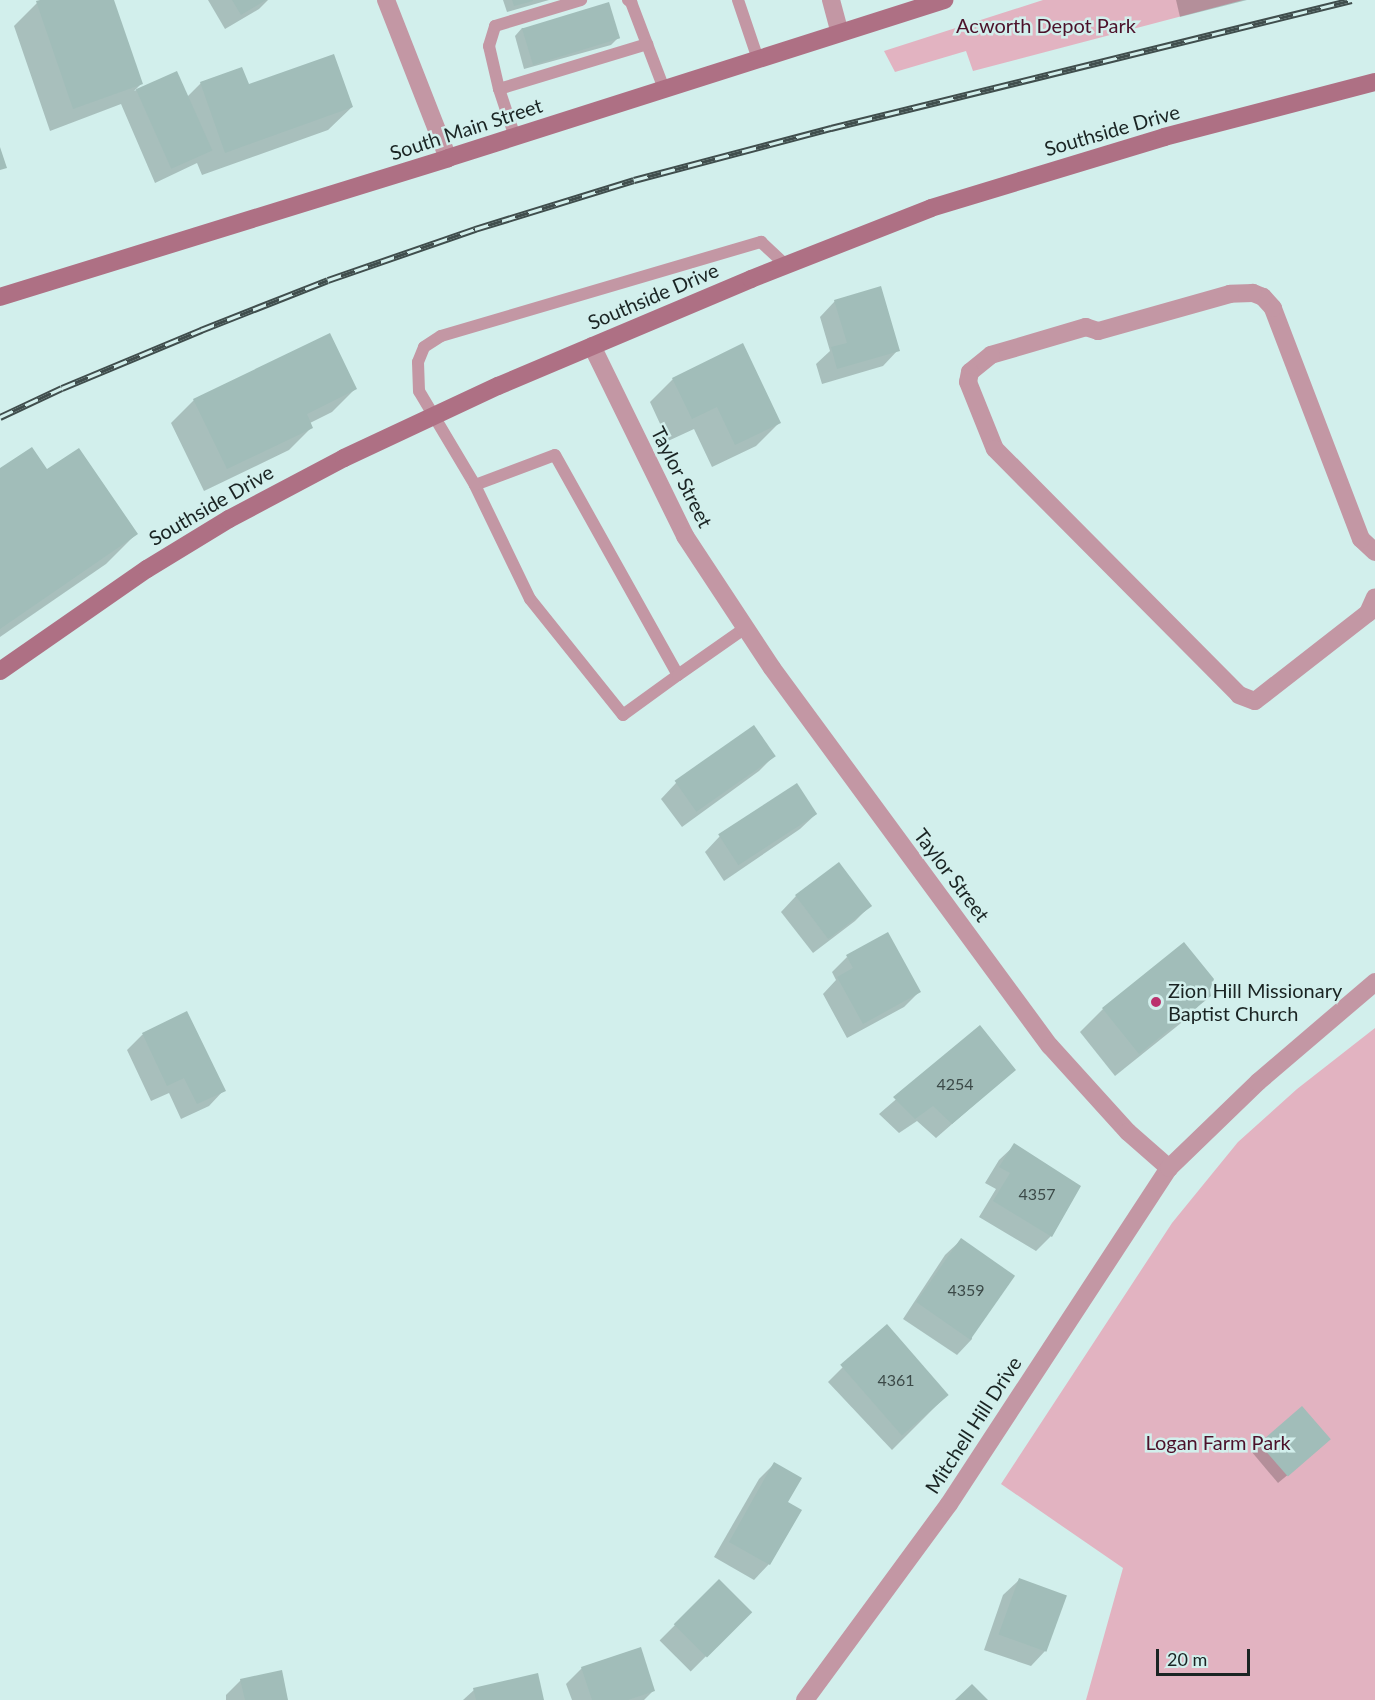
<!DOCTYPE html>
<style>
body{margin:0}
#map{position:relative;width:1375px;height:1700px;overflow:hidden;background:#d2efec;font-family:Lato,sans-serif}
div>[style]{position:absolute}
.green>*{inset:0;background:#e2b3c1}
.shadow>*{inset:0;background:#0003;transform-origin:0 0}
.building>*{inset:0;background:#a1bdb9;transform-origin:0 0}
.lane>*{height:12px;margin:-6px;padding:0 6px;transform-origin:6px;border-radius:6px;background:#c397a4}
.street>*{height:18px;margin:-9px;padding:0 9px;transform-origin:9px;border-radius:9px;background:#c397a4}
.secondary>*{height:18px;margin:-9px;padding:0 9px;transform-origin:9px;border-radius:9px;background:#ae7084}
.rail>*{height:7px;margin-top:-3.5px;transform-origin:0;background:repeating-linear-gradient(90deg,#d2efec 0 14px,#404e4d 0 28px);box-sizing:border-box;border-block:2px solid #404e4d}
.dots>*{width:16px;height:16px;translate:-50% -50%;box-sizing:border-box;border:3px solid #d2efec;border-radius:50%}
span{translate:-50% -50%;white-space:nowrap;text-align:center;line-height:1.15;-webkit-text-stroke:5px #d2efec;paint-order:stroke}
.number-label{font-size:16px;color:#3c4a48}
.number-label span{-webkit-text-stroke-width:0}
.park-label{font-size:20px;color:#4c112a}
.street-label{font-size:20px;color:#1a2423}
.poi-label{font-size:20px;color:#1a2423}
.left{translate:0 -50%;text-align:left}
.scale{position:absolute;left:1156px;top:1649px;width:94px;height:27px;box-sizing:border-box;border:3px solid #1a2423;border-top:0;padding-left:8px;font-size:18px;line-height:21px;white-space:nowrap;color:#1a2423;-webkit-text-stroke:4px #d2efec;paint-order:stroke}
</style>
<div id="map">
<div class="green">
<i style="clip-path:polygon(1043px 0,1243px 0,973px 71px,966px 51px,895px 72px,884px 51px)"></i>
<i style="clip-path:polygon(1375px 1028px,1375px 1700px,1086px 1700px,1123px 1568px,1001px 1484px,1172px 1223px,1238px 1142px,1297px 1089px)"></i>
</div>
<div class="shadow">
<i style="clip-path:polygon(44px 0,113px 0,141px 84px,134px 91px,177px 73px,187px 97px,201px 83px,248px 86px,352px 107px,328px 130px,202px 175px,197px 163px,155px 183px,121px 104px,50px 131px,14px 26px,37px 3px)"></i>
<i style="clip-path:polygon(208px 0,268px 0,259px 9px,225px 29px)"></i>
<i style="clip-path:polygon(503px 0,549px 0,507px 12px)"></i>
<i style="clip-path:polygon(1176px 0,1247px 0,1180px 17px)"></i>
<i style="clip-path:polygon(522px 28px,618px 38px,611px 45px,524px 69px,515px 36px)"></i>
<i style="clip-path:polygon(835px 301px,898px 350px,883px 366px,822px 384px,816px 364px,830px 351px,820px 317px)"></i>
<i style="clip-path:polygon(673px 379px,779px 423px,756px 446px,712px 467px,694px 429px,668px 441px,650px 402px)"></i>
<i style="clip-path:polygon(355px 389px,332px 412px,310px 423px,312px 427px,289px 450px,204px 491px,171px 423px,194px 400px)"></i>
<i style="clip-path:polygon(0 470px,47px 471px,136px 534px,106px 564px,0 637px)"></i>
<i style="clip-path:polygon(774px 756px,759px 771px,682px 827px,661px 799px,676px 783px)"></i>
<i style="clip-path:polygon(816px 814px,800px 829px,724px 881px,705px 852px,720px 836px)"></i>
<i style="clip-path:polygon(796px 896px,870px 906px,855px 921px,813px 953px,781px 912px)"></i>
<i style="clip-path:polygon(1184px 944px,1209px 995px,1186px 1019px,1115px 1076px,1080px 1032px,1103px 1009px)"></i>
<i style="clip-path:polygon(847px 957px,919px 992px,904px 1007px,847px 1038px,823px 994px,836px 980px,832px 972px)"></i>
<i style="clip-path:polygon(186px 1013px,224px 1090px,209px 1106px,181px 1119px,169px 1093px,151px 1101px,127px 1050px,142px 1035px)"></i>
<i style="clip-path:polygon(980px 1027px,1014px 1070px,936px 1138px,917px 1121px,899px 1133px,879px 1114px)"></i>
<i style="clip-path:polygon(1015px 1145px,1051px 1236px,1036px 1251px,979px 1217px,996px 1189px,985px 1183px,999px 1160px)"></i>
<i style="clip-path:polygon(961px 1240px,972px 1339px,957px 1355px,903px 1319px,945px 1255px)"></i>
<i style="clip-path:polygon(843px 1367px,947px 1395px,892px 1450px,828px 1382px)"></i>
<i style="clip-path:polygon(1259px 1444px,1321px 1447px,1278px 1483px,1251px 1451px)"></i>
<i style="clip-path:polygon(774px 1464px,786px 1503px,769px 1564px,754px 1580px,714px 1557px,759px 1479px)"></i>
<i style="clip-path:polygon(1019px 1580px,1046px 1650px,1031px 1666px,984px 1650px,1003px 1595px)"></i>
<i style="left:719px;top:1581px;width:44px;height:84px;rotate:45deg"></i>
<i style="clip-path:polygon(582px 1668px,653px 1691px,644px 1700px,572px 1700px,566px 1684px)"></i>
<i style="clip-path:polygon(241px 1680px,286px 1700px,226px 1700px,226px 1695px)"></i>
<i style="clip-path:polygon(474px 1690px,543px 1700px,463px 1700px)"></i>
</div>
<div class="building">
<i style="clip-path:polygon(40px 0,114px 0,143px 84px,73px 109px,36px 1px)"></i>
<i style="clip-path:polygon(232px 0,266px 0,241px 15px)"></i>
<i style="clip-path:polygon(512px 0,533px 0,533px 1px,514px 6px)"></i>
<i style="left:609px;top:2px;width:38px;height:91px;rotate:73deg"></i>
<i style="clip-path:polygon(334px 54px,353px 107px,225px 153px,200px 82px,242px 67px,249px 84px)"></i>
<i style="left:177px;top:71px;width:87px;height:45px;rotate:66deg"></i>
<i style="clip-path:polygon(0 147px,7px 168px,0 170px)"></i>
<i style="clip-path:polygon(881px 286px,900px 351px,837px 369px,831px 347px,847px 343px,834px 300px)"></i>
<i style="clip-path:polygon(330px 333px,357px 389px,307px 414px,313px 428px,227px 469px,193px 399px)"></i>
<i style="clip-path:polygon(743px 343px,781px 423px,735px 445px,717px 407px,692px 419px,672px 378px)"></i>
<i style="clip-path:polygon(32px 447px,47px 469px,79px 448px,138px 534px,0 629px,0 468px)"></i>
<i style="left:754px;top:725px;width:38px;height:97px;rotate:55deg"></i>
<i style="left:797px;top:783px;width:37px;height:94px;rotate:57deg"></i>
<i style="left:839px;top:862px;width:55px;height:55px;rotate:53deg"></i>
<i style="clip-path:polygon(888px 932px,921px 992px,863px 1024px,837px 977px,853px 968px,846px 955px)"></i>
<i style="clip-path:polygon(1184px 942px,1214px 979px,1210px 990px,1211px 996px,1139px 1054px,1102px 1008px)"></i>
<i style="clip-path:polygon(187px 1011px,226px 1091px,197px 1104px,184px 1078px,167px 1086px,142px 1033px)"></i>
<i style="clip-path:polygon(980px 1025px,1016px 1070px,952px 1124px,933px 1106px,915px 1119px,893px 1097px)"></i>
<i style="clip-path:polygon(1014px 1143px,1081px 1186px,1052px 1237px,993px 1201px,1010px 1173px,999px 1167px)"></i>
<i style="left:961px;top:1238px;width:66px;height:78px;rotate:35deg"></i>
<i style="left:887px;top:1324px;width:94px;height:62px;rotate:49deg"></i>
<i style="left:1302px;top:1406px;width:44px;height:57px;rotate:49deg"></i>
<i style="clip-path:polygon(774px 1462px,802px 1478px,788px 1502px,802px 1510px,770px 1565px,729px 1542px)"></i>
<i style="left:1019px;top:1578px;width:51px;height:60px;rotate:20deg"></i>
<i style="left:719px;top:1579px;width:47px;height:64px;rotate:45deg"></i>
<i style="clip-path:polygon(641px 1647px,655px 1691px,628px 1700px,592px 1700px,581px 1667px)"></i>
<i style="clip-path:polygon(282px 1670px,288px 1700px,245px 1700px,240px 1679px)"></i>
<i style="clip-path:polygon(538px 1673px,544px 1700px,476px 1700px,473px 1688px)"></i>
<i style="clip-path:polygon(972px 1684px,988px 1700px,955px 1700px)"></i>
</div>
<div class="lane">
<i style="left:628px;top:0;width:4px;rotate:34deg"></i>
<i style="left:631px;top:2px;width:93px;rotate:69.2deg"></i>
<i style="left:738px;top:0;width:62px;rotate:71.3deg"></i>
<i style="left:499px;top:89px;width:155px;rotate:-16.9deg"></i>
<i style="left:515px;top:137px;width:51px;rotate:-108.4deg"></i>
<i style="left:499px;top:89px;width:44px;rotate:-103.1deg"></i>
<i style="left:489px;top:46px;width:21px;rotate:-73deg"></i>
<i style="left:495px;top:26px;width:90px;rotate:-16.8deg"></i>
<i style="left:475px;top:485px;width:85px;rotate:-20.6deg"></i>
<i style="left:555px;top:455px;width:252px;rotate:60.8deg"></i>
<i style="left:678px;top:675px;width:68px;rotate:144deg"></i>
<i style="left:623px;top:715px;width:149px;rotate:-128.7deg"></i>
<i style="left:530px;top:599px;width:127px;rotate:-115.8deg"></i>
<i style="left:475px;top:485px;width:109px;rotate:-120.8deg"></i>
<i style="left:419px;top:391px;width:29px;rotate:-92deg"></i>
<i style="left:418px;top:362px;width:16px;rotate:-68deg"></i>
<i style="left:424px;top:347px;width:20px;rotate:-33deg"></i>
<i style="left:441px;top:336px;width:334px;rotate:-16.4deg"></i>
<i style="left:761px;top:242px;width:34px;rotate:43deg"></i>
<i style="left:678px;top:675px;width:82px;rotate:-35deg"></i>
</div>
<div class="street">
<i style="left:386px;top:0;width:170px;rotate:68.6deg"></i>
<i style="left:831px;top:0;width:34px;rotate:75deg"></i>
<i style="left:592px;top:346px;width:212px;rotate:63.9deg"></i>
<i style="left:685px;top:536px;width:158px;rotate:56.6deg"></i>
<i style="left:772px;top:668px;width:469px;rotate:53.7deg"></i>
<i style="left:1050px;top:1046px;width:116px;rotate:47.8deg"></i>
<i style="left:1128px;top:1132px;width:55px;rotate:41.3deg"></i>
<i style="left:1375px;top:552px;width:19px;rotate:-137deg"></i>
<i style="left:1361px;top:539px;width:247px;rotate:-110.9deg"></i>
<i style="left:1273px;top:308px;width:15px;rotate:-132deg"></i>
<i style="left:1263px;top:297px;width:11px;rotate:-158deg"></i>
<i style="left:1253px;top:293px;width:23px;rotate:178deg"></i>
<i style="left:1230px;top:294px;width:137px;rotate:164.3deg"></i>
<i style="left:1098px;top:331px;width:13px;rotate:-162deg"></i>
<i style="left:1086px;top:327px;width:99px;rotate:163.6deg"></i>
<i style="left:991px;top:355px;width:27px;rotate:141deg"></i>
<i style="left:970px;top:372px;width:10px;rotate:101deg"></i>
<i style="left:968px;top:382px;width:72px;rotate:68.1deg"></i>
<i style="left:995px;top:449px;width:346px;rotate:45.2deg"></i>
<i style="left:1239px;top:695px;width:17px;rotate:21deg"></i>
<i style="left:1255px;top:701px;width:143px;rotate:-37.9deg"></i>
<i style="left:1368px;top:613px;width:17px;rotate:-66deg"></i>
<i style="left:805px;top:1700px;width:243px;rotate:-53.7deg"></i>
<i style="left:949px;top:1504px;width:402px;rotate:-56.8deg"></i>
<i style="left:1169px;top:1168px;width:124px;rotate:-44deg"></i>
<i style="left:1258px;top:1082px;width:154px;rotate:-40.5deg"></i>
</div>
<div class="secondary">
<i style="left:0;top:297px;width:469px;rotate:-17.2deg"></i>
<i style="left:448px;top:158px;width:521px;rotate:-17.67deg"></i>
<i style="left:0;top:671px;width:179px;rotate:-34.8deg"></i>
<i style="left:147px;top:569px;width:96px;rotate:-31.4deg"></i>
<i style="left:229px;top:519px;width:130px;rotate:-27.9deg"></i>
<i style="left:344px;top:458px;width:170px;rotate:-25.1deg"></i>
<i style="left:498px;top:386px;width:275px;rotate:-22.9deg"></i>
<i style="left:751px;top:279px;width:193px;rotate:-21.5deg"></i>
<i style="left:931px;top:208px;width:244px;rotate:-16.9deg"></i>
<i style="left:1164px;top:137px;width:218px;rotate:-14.6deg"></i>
</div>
<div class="rail">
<i style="left:0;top:417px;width:68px;rotate:-25.1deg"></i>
<i style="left:62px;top:388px;width:151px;rotate:-22.6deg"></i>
<i style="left:201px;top:330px;width:136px;rotate:-21.5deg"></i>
<i style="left:328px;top:280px;width:156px;rotate:-19.1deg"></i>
<i style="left:475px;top:229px;width:166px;rotate:-17.1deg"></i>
<i style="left:634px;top:180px;width:204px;rotate:-14.8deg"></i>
<i style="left:831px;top:128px;width:536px;rotate:-13.8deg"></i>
</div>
<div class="dots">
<i style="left:1156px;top:1002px;background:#bb326e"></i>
</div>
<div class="number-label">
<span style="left:955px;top:1084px">4254</span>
<span style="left:1037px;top:1194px">4357</span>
<span style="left:966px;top:1290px">4359</span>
<span style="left:896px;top:1380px">4361</span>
</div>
<div class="park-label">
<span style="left:1046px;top:25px">Acworth Depot Park</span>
<span style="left:1218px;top:1442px">Logan Farm Park</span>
</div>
<div class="street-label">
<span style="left:466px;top:129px;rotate:-18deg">South Main Street</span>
<span style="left:1112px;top:130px;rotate:-16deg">Southside Drive</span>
<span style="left:653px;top:296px;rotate:-23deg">Southside Drive</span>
<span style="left:682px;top:477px;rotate:63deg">Taylor Street</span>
<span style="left:211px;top:505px;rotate:-30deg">Southside Drive</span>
<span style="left:952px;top:875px;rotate:53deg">Taylor Street</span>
<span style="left:973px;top:1425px;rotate:-57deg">Mitchell Hill Drive</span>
</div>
<div class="poi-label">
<span class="left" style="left:1168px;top:1002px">Zion Hill Missionary<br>Baptist Church</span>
</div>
<div class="scale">20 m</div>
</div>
